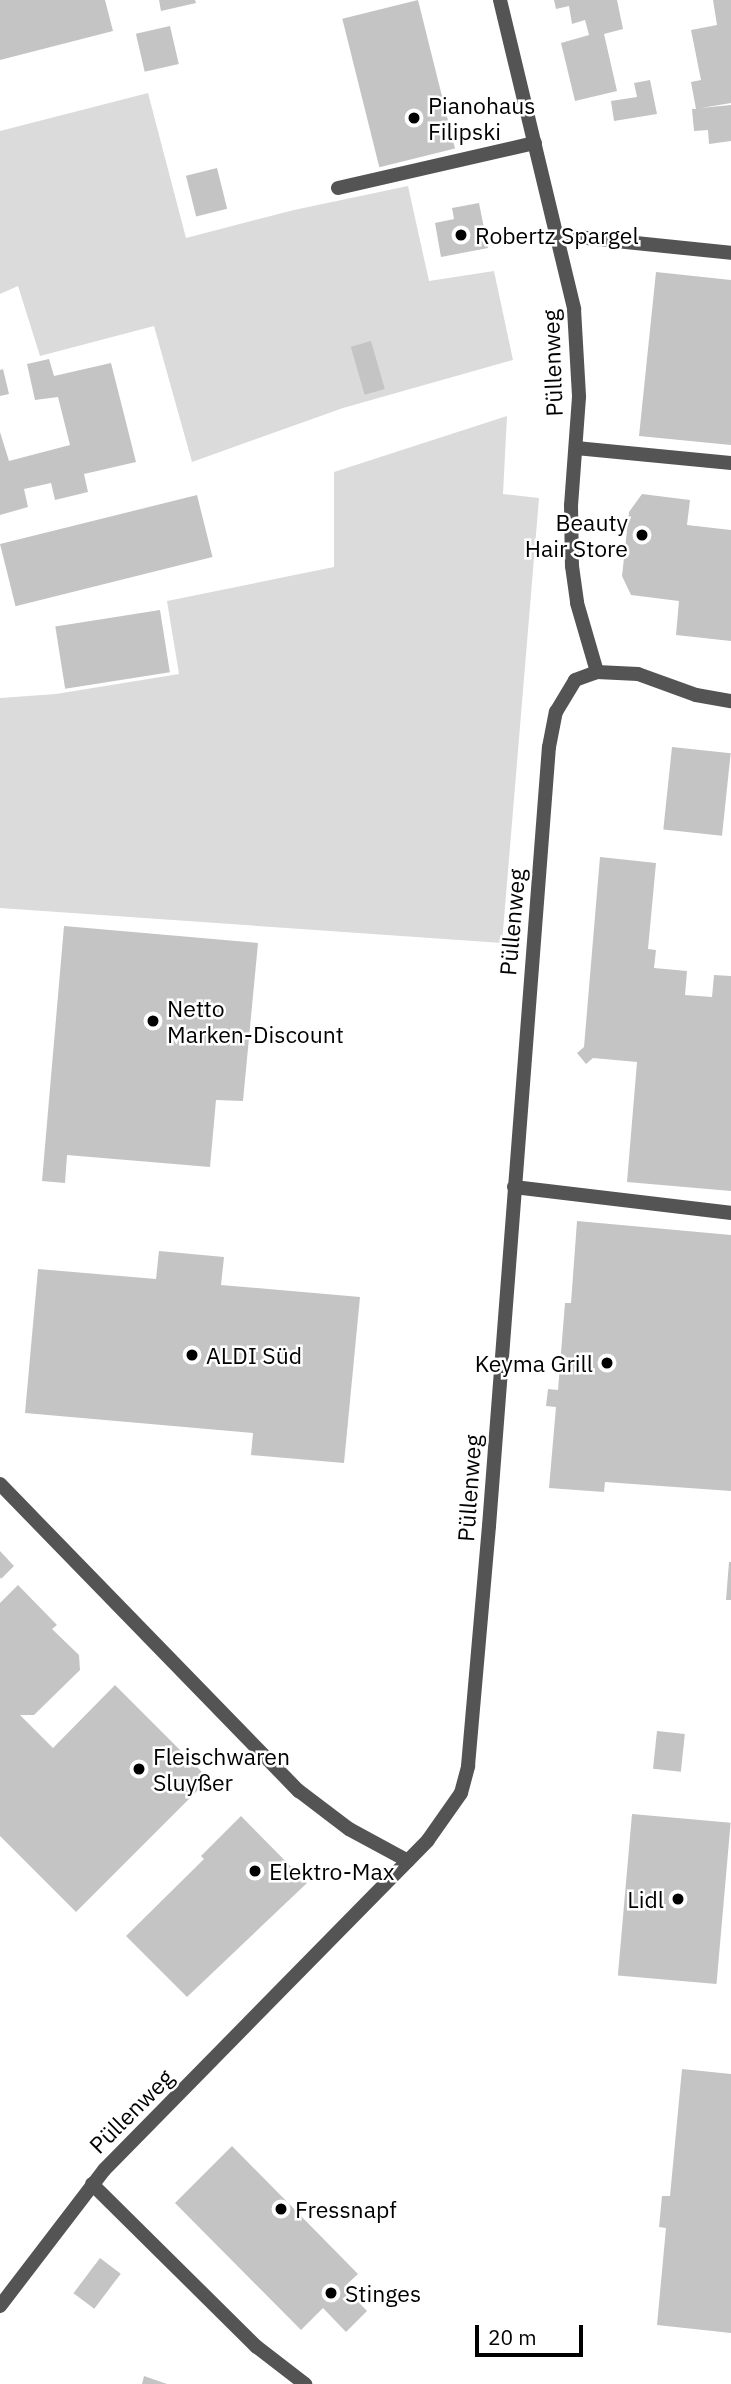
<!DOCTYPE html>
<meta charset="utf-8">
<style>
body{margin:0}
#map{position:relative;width:731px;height:2384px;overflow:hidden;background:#fff;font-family:"IBM Plex Sans",sans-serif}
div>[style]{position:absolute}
.green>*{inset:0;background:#dbdbdb}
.building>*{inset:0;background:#c4c4c4;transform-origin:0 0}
.service>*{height:14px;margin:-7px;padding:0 7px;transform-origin:7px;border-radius:7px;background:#545454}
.minor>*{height:14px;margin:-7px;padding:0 7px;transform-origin:7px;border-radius:7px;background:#545454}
.dots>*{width:19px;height:19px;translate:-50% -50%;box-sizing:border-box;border:4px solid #fff;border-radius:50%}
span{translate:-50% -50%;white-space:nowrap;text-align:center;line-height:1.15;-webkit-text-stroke:5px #fff;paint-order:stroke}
.poi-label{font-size:23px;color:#000}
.left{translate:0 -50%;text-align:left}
.right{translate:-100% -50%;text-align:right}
.street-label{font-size:23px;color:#000}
.scale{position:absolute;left:475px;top:2325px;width:108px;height:32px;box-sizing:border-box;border:4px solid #000;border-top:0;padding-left:9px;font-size:21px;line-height:24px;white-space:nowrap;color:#000;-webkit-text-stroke:5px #fff;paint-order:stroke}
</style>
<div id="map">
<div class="green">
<i style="clip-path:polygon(148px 93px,186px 238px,294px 210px,408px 186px,429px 281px,494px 271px,513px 360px,343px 408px,192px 462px,154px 326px,40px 356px,18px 286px,0 294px,0 131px)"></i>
<i style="clip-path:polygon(507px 416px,503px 494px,539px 498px,502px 943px,0 908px,0 698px,56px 694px,179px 674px,167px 601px,334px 567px,334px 472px)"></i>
</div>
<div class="building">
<i style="clip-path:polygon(0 0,105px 0,113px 31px,0 60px)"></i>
<i style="clip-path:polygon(159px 0,195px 0,196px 3px,161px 11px)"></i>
<i style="left:418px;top:0;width:153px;height:78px;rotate:76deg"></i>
<i style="clip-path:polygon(554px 0,617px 0,623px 29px,604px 34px,617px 91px,575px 101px,561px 43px,589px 35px,585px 20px,572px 24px,569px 6px,556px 9px)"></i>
<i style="clip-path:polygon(713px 0,731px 0,731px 103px,701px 108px,731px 105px,731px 141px,709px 144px,708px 130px,694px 131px,692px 109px,696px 109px,691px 82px,701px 80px,691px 30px,717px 25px)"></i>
<i style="left:170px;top:26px;width:39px;height:35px;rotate:77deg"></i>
<i style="clip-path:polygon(650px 80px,657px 114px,614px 121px,611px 101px,637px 97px,634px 83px)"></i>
<i style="left:217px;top:168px;width:42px;height:32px;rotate:76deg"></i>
<i style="clip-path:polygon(479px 203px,488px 248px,441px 257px,435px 223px,454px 219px,452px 208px)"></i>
<i style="clip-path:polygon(656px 272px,731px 280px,731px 445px,639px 436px)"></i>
<i style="left:371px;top:341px;width:50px;height:21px;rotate:74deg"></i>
<i style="clip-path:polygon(49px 359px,54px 376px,111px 363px,136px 462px,84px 474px,88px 492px,55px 500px,51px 483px,24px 489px,28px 507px,0 515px,0 432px,9px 461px,70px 445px,58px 397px,35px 400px,27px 364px)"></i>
<i style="clip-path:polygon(3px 369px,9px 394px,0 396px,0 370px)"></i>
<i style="clip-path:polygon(642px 494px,690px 500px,687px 525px,731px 530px,731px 641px,676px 635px,679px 601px,631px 595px,622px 576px,629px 512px)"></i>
<i style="left:197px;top:495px;width:64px;height:203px;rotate:76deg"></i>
<i style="left:160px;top:610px;width:63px;height:106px;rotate:81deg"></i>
<i style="left:672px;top:747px;width:59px;height:83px;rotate:6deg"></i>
<i style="clip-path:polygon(600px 857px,656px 863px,648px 949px,656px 950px,654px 968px,687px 971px,685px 995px,712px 997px,714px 975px,731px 976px,731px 1191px,627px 1182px,637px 1062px,593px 1058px,586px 1064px,577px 1053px,584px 1047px)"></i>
<i style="clip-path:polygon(64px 926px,258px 943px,243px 1101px,216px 1100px,210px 1167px,67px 1155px,65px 1183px,42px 1181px)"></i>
<i style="clip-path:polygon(577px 1221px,731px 1235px,731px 1491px,605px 1482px,604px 1492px,549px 1488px,556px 1407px,546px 1406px,548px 1389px,558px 1390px,565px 1303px,571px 1303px)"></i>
<i style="clip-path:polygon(159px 1251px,224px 1257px,221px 1285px,360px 1297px,344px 1463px,251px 1455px,253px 1433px,25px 1413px,38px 1269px,156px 1279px)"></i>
<i style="clip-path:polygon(0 1551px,14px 1566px,1px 1579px,0 1577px)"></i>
<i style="clip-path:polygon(729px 1562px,731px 1562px,731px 1600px,726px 1600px)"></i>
<i style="clip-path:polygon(18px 1585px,57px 1625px,52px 1629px,79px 1655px,80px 1670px,34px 1715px,20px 1715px,53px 1748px,115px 1685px,209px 1779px,76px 1912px,0 1836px,0 1603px)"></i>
<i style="left:657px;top:1731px;width:28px;height:38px;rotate:6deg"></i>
<i style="left:632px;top:1814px;width:99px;height:162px;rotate:5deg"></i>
<i style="clip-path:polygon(241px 1816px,307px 1883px,187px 1997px,126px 1936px,204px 1859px,201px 1856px)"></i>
<i style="clip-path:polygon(682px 2069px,731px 2074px,731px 2333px,657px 2325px,666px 2228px,659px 2227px,662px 2196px,670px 2196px)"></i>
<i style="clip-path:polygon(232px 2146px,358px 2274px,344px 2287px,367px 2311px,346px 2332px,323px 2308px,301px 2330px,175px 2203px)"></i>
<i style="left:100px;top:2258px;width:26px;height:44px;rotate:37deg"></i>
<i style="clip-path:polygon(144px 2376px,167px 2384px,142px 2384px)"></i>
</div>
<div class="service">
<i style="left:338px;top:188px;width:202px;rotate:-12.9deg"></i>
<i style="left:558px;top:235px;width:174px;rotate:5.9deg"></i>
<i style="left:576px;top:448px;width:156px;rotate:5.5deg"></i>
<i style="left:514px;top:1187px;width:219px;rotate:6.8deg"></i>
</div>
<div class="minor">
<i style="left:500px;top:0;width:318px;rotate:76.5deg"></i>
<i style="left:574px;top:309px;width:88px;rotate:86.7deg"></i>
<i style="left:579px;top:397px;width:108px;rotate:94.2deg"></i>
<i style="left:571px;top:505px;width:61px;rotate:89.1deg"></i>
<i style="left:572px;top:566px;width:37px;rotate:82deg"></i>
<i style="left:577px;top:603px;width:72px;rotate:73.8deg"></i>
<i style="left:0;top:1484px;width:429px;rotate:45.8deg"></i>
<i style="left:299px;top:1791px;width:63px;rotate:37.2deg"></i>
<i style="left:349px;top:1829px;width:67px;rotate:28.5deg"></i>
<i style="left:92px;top:2184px;width:232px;rotate:44.7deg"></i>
<i style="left:257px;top:2347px;width:61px;rotate:37.6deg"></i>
<i style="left:0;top:2306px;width:171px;rotate:-52.6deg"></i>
<i style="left:104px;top:2170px;width:462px;rotate:-45.5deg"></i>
<i style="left:428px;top:1840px;width:57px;rotate:-54.9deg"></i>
<i style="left:461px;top:1793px;width:28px;rotate:-75deg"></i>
<i style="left:468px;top:1766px;width:241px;rotate:-85deg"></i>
<i style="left:489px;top:1526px;width:781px;rotate:-85.6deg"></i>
<i style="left:549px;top:747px;width:36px;rotate:-79deg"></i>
<i style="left:556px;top:712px;width:37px;rotate:-59deg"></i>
<i style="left:575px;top:680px;width:23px;rotate:-20deg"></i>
<i style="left:597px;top:672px;width:41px;rotate:2.8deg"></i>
<i style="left:638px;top:674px;width:62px;rotate:19.9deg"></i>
<i style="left:696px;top:695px;width:36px;rotate:10deg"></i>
</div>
<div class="dots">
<i style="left:414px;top:118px;background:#000"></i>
<i style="left:461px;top:235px;background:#000"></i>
<i style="left:642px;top:535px;background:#000"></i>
<i style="left:153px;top:1021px;background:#000"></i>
<i style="left:192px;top:1355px;background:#000"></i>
<i style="left:607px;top:1363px;background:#000"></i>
<i style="left:139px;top:1769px;background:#000"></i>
<i style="left:255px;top:1871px;background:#000"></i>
<i style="left:678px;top:1899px;background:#000"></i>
<i style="left:281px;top:2209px;background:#000"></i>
<i style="left:331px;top:2293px;background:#000"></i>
</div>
<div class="poi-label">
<span class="left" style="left:428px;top:118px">Pianohaus<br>Filipski</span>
<span class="left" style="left:475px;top:235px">Robertz Spargel</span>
<span class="right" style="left:628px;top:535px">Beauty<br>Hair Store</span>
<span class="left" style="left:167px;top:1021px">Netto<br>Marken-Discount</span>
<span class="left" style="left:206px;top:1355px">ALDI Süd</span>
<span class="right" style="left:593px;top:1363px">Keyma Grill</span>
<span class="left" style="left:153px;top:1769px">Fleischwaren<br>Sluyßer</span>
<span class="left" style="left:269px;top:1871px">Elektro-Max</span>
<span class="right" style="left:664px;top:1899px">Lidl</span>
<span class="left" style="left:295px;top:2209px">Fressnapf</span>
<span class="left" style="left:345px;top:2293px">Stinges</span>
</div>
<div class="street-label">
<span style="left:552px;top:363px;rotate:-92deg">Püllenweg</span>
<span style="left:512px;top:922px;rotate:-85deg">Püllenweg</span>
<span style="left:469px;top:1488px;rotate:-86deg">Püllenweg</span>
<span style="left:131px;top:2111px;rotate:-45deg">Püllenweg</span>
</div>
<div class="scale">20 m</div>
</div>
